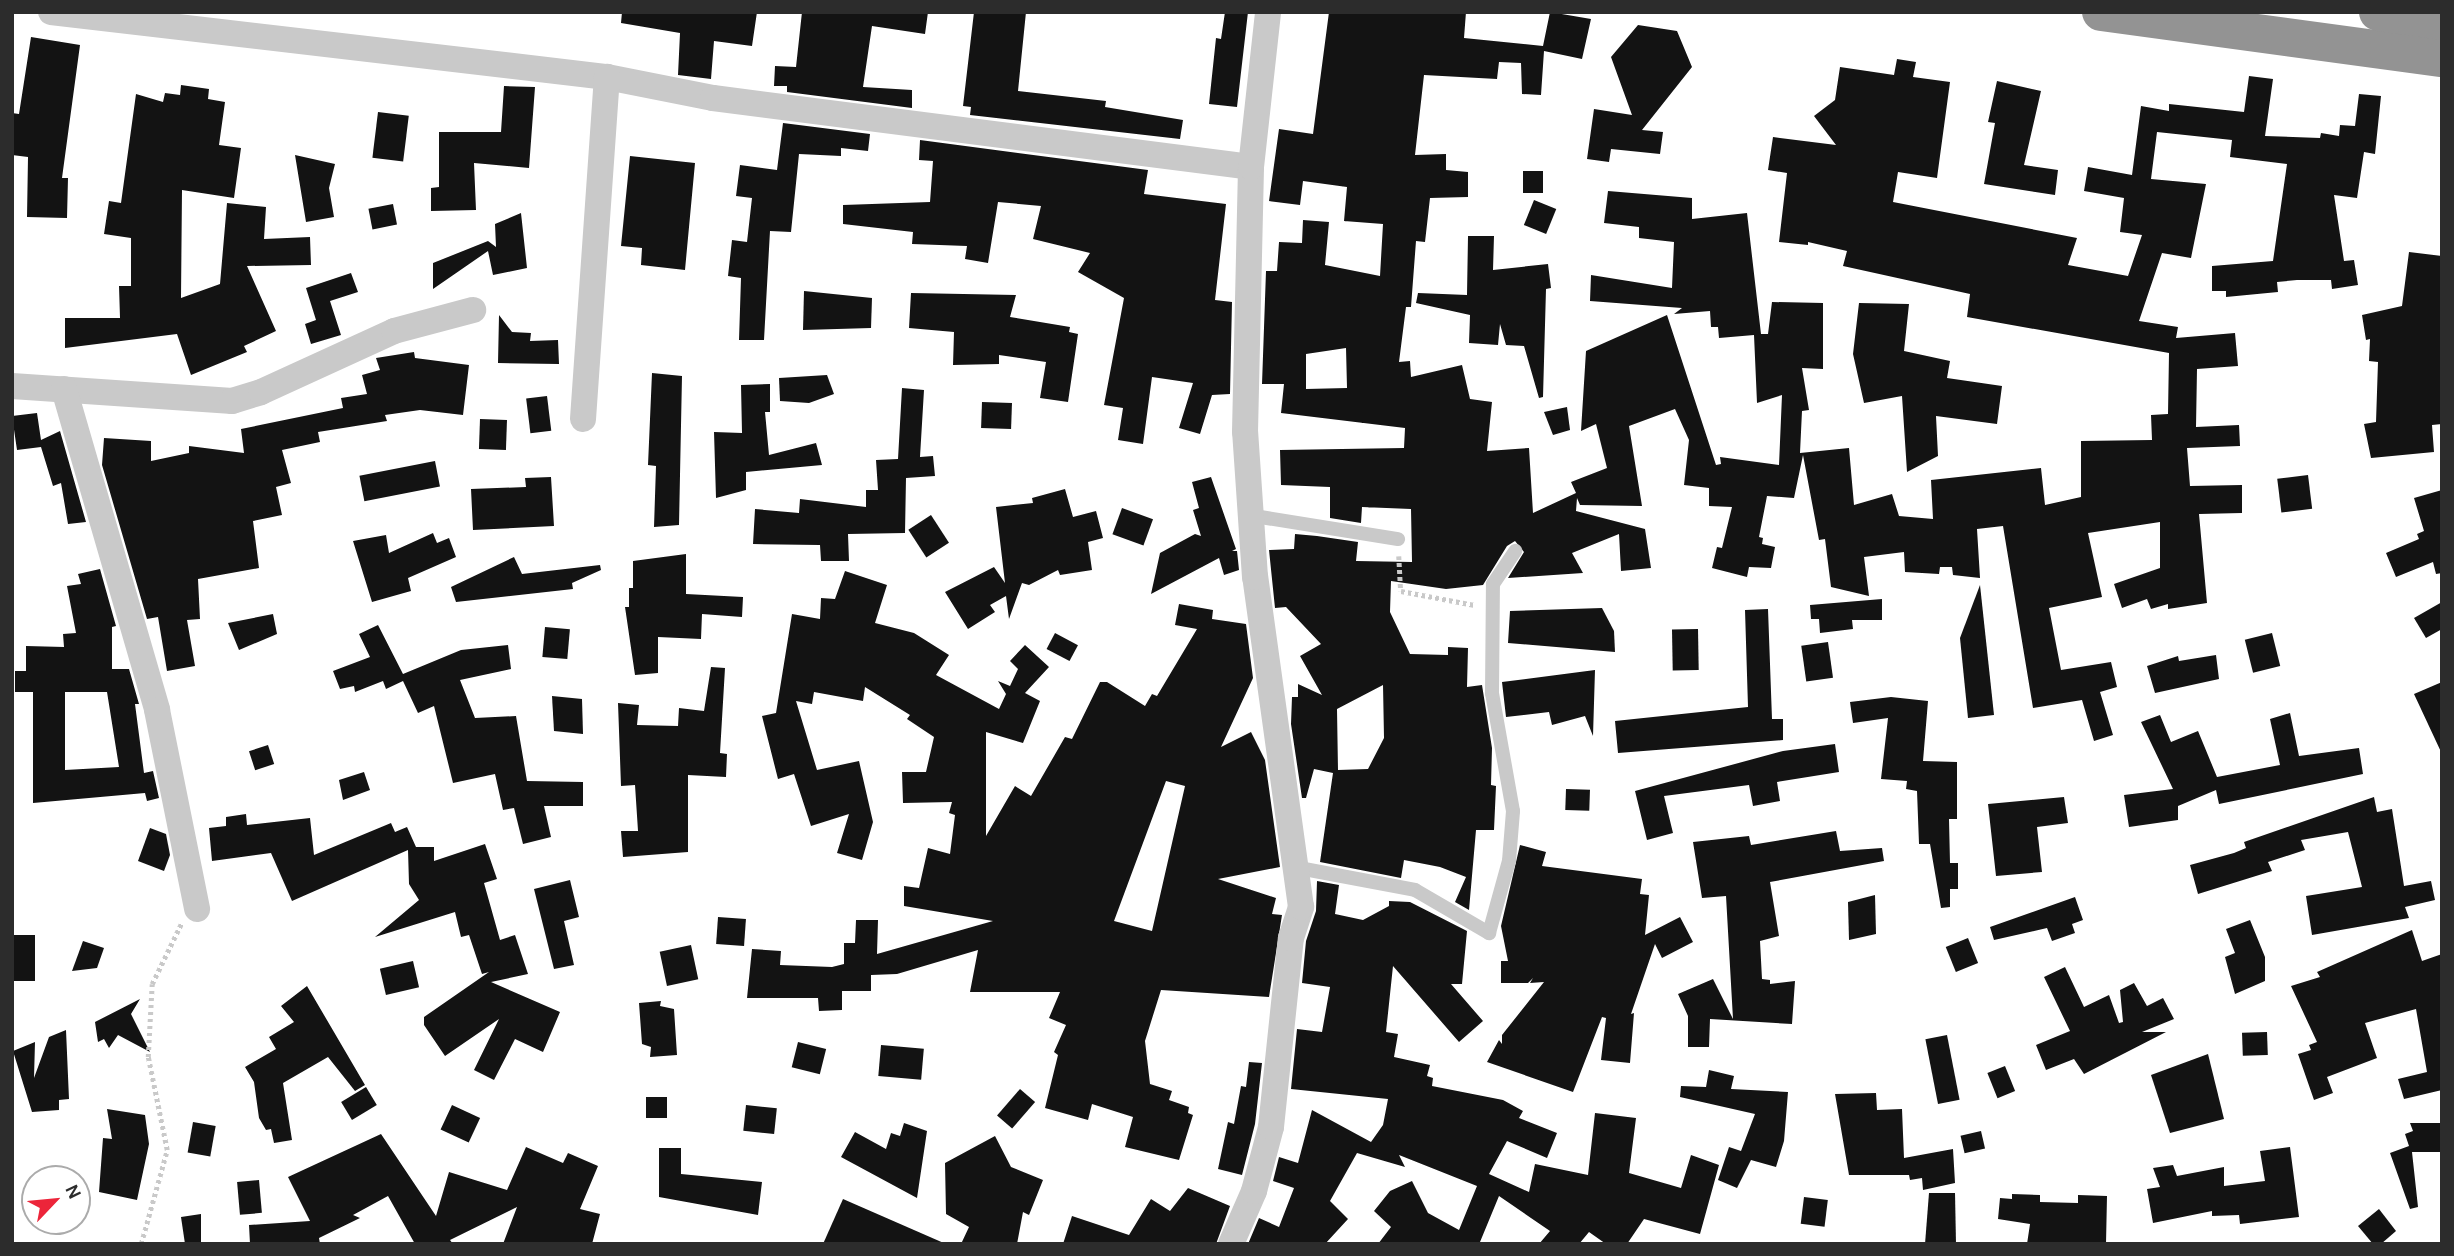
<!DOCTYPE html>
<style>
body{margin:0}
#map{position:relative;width:2454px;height:1256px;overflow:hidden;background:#fff;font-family:Karla,sans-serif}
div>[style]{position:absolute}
.building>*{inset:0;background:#131313;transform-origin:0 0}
.path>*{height:4.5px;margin-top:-2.25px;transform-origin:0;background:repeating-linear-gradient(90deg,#c9c9c9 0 3.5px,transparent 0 7px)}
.lane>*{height:14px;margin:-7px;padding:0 7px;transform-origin:7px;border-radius:7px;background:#c9c9c9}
.street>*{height:26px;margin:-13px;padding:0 13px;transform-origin:13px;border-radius:13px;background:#c9c9c9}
.highway>*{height:38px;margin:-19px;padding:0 19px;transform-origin:19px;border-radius:19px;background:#939393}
span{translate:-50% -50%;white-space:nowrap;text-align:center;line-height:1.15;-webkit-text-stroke:7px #fff;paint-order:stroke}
.frame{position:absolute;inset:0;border:14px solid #2c2c2c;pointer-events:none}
.north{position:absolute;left:21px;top:1165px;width:70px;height:70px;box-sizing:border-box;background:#fff;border:2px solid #ababab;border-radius:50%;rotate:64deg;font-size:19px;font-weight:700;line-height:28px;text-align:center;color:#2c2c2c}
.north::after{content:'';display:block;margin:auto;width:24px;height:32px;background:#ec253a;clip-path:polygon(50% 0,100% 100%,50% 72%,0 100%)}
</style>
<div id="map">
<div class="building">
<i style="clip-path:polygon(622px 12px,757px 12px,752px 46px,714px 41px,711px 79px,678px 75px,680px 33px,621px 23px)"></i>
<i style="clip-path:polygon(802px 12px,928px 12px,925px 34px,872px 26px,863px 87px,912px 90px,912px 108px,787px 92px,787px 86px,774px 86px,775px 66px,796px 67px)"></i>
<i style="clip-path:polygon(974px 12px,1026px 12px,1018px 91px,1106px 101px,1105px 107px,1183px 120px,1180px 139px,970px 115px,971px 107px,963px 106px)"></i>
<i style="clip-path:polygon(1225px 12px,1248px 12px,1237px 107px,1209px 104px,1216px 38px,1221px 39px)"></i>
<i style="clip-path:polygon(evenodd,1329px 12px,1466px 12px,1464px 38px,1543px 46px,1550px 12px,1591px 19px,1582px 59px,1544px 51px,1541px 95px,1522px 94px,1521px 63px,1499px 62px,1497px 79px,1424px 75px,1415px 155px,1446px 154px,1446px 170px,1468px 172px,1468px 197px,1430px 198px,1425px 242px,1416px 241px,1411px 307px,1406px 307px,1399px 362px,1410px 361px,1411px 377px,1462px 365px,1470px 399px,1492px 402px,1487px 451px,1529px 448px,1533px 513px,1576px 493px,1571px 482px,1607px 468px,1596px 424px,1581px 431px,1586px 351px,1667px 315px,1716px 465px,1721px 464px,1720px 457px,1779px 465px,1782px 395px,1757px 403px,1754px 335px,1719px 338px,1718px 327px,1711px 327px,1710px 311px,1674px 314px,1682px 308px,1590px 301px,1591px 275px,1672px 288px,1674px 242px,1639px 238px,1639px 227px,1604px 223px,1608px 191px,1692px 198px,1692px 219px,1747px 213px,1761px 334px,1768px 334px,1772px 302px,1823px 303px,1823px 369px,1802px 368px,1809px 410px,1802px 411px,1800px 453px,1849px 448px,1854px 505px,1892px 494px,1899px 516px,1933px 519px,1931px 480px,2041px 468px,2045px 505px,2081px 497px,2081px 441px,2152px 440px,2151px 415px,2168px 414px,2169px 353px,1967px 317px,1970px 294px,1843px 266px,1847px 251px,1808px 242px,1808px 245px,1779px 242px,1787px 173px,1768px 170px,1773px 137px,1836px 145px,1814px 116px,1835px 100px,1840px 67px,1894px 75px,1897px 59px,1916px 62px,1913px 77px,1950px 82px,1937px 178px,1898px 172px,1893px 202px,2077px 238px,2068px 265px,2128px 276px,2142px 235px,2120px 232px,2124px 198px,2084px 191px,2088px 167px,2132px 175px,2141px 106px,2169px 111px,2169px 104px,2244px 112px,2249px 76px,2273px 79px,2265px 136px,2320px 138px,2321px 133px,2339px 136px,2340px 125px,2355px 126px,2359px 94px,2381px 96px,2375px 154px,2364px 152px,2357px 198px,2334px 195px,2344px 261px,2354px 260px,2358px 285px,2332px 289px,2331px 280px,2297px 280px,2277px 282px,2278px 292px,2226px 297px,2226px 291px,2212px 291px,2212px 266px,2273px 261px,2287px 164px,2230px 157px,2232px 140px,2157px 132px,2151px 179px,2206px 184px,2191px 258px,2162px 253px,2139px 321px,2178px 327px,2176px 338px,2235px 333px,2238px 366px,2197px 369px,2196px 427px,2239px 425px,2240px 446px,2187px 448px,2190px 486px,2242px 485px,2242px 513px,2199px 514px,2207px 603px,2168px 609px,2168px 604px,2151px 609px,2147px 599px,2122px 608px,2114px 584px,2160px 568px,2160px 522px,2088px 533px,2102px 597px,2049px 608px,2061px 670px,2111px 662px,2117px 687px,2100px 692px,2113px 735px,2094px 741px,2082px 700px,2033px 708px,2003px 526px,1977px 529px,1980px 578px,1953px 575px,1952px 567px,1940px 567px,1939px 574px,1905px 572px,1904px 552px,1864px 557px,1869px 596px,1831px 587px,1825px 539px,1819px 540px,1803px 455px,1794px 498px,1767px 496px,1759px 537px,1763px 538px,1762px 544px,1775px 547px,1771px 568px,1749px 567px,1747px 577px,1712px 568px,1717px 547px,1722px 548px,1732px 507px,1709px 506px,1709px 488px,1684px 485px,1689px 440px,1675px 409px,1629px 426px,1642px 506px,1580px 505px,1577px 498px,1576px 511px,1645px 529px,1651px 568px,1621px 571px,1619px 534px,1572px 553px,1583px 573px,1508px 578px,1524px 552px,1515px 541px,1507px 546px,1483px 585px,1446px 589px,1391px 581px,1390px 612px,1410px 654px,1448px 655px,1448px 647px,1468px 648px,1467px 687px,1482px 685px,1492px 748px,1491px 785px,1496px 786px,1494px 830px,1476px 830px,1469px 910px,1455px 902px,1466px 877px,1440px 867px,1404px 860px,1401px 878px,1320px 862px,1333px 773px,1314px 769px,1306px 798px,1302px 798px,1291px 724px,1292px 697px,1298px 697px,1298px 684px,1322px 695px,1300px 656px,1321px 644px,1286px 607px,1275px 608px,1269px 550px,1294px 549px,1295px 534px,1317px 536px,1358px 542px,1356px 561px,1412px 562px,1411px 509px,1362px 507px,1361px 523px,1330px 518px,1330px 487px,1281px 485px,1280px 450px,1404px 448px,1405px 428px,1281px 413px,1284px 384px,1262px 384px,1266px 271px,1277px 271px,1279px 242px,1302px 243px,1303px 220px,1329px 222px,1325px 265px,1380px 276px,1383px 224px,1344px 221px,1347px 187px,1303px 181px,1300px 205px,1269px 201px,1279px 129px,1313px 134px,1329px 12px,1346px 348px,1347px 388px,1306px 389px,1306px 354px,1346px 348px,1329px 12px,1383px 685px,1384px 738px,1368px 769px,1338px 770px,1337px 709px,1383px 685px)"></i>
<i style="clip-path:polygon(1638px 25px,1677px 31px,1692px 67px,1642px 130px,1663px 132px,1660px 154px,1611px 149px,1609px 162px,1587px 159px,1594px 109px,1632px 115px,1611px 57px)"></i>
<i style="clip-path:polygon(31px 37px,80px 45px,62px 178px,68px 178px,67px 218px,27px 217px,28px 157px,12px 155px,12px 113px,19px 114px)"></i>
<i style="clip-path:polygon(1997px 81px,2041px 91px,2024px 165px,2058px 170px,2055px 195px,1984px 184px,1995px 123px,1988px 122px)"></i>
<i style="clip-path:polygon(181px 85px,209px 89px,208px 99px,225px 102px,219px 145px,241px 148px,234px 198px,182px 190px,181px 298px,220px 284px,227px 203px,266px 207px,264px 239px,310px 237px,311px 265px,247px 266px,276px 331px,244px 346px,247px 352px,191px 375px,177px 334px,65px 348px,65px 318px,120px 318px,119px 286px,131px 286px,131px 238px,104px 234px,109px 201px,121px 203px,136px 94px,163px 102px,165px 93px,180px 95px)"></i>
<i style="clip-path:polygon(504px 86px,535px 87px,529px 168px,474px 163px,476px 210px,431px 211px,431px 188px,439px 187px,439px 132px,501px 132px)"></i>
<i style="left:378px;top:112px;width:31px;height:46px;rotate:7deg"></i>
<i style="clip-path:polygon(783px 123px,870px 134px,868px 151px,841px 148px,841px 156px,799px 154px,791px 232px,770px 231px,764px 340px,739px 340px,741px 278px,728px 276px,732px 240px,747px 242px,752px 198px,736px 196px,740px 165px,777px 170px)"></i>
<i style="clip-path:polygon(920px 140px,1148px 170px,1144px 194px,1226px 204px,1215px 300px,1232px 302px,1230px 394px,1212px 395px,1200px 434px,1179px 428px,1193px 383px,1152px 377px,1143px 444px,1118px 440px,1123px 408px,1104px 405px,1124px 298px,1078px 272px,1090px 253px,1033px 239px,1041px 206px,998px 202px,988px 263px,965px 259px,967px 246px,912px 244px,913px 232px,843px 224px,843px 205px,930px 202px,933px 161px,919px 160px)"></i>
<i style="clip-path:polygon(295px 155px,335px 164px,329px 188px,334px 217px,306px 222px)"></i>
<i style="clip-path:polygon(630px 156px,695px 163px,685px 270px,641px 265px,642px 248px,621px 246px)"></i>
<i style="left:1523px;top:171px;width:20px;height:22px"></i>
<i style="left:1534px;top:200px;width:24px;height:27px;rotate:22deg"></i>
<i style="left:393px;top:204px;width:21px;height:25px;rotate:79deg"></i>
<i style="clip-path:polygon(521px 213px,527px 268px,493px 275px,488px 251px,433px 289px,433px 263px,488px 241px,496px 247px,495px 224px)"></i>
<i style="clip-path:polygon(1468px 236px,1494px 236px,1493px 270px,1548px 264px,1551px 288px,1546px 289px,1543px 397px,1539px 398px,1524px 346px,1506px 345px,1500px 324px,1498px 345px,1469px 343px,1470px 315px,1416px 303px,1418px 293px,1467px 295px)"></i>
<i style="clip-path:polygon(2409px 252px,2442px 256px,2442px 424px,2432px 425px,2434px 452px,2371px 458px,2364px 424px,2376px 422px,2378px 362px,2369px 361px,2370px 339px,2366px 340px,2362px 315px,2402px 306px)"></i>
<i style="clip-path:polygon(351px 273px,358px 292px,330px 301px,341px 335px,311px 344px,305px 324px,316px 320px,306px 288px)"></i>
<i style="clip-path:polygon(804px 291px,872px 298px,871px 328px,803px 330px)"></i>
<i style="clip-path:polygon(911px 293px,1016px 295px,1010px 317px,1070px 327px,1069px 332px,1078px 334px,1068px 402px,1040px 398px,1046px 362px,999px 355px,999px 364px,953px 365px,954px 332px,909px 328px)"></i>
<i style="clip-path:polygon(1859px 303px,1909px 304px,1904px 351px,1950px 361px,1947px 378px,2002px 386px,1997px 424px,1936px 416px,1938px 456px,1907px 472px,1902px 396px,1864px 403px,1853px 354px)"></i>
<i style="clip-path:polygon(499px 315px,512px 332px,531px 333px,530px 341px,558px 340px,559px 364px,498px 363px)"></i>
<i style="clip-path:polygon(414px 352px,415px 358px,469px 365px,463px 415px,420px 410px,385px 415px,387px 421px,318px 432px,320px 442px,282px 450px,291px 483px,276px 487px,282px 515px,253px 521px,259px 568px,198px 579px,200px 619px,187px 620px,195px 666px,167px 671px,158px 617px,147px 619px,102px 465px,104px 438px,151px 441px,151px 461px,189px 453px,189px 446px,244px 453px,241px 429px,343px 408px,341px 398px,367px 394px,362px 375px,380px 370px,376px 358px)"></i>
<i style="clip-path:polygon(652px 373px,682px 376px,679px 525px,654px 527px,656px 466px,648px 465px)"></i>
<i style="clip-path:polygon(827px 375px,834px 394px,809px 403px,780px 401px,779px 378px)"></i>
<i style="clip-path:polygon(770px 384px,770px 412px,765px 412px,769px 455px,816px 443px,822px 465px,746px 472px,746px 490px,716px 498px,714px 432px,742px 433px,741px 385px)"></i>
<i style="clip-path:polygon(902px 388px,924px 390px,920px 457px,933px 456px,935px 476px,906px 478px,905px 533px,848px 534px,849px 561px,821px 561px,820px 545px,753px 544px,755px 509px,799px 513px,800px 499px,866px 507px,866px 490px,878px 490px,876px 460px,898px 459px)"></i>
<i style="left:547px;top:396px;width:35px;height:21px;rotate:83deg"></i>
<i style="left:982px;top:402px;width:30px;height:26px;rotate:2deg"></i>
<i style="clip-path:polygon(1567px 407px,1570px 430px,1553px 435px,1544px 412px)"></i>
<i style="clip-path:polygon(37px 413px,41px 440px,60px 431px,86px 522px,68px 524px,61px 483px,53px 486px,41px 447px,17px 450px,12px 416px)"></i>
<i style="left:480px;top:419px;width:27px;height:30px;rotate:2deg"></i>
<i style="left:435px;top:461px;width:26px;height:77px;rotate:79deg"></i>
<i style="left:2308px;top:475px;width:34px;height:31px;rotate:83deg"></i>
<i style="clip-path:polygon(551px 477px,554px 526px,473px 530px,471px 489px,526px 487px,525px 478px)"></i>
<i style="clip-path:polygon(1211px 477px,1236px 549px,1232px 551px,1237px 551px,1239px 570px,1224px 575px,1219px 558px,1151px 594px,1160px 553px,1195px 534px,1201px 536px,1193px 510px,1199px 508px,1192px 482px)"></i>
<i style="clip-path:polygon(1065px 489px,1073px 517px,1096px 511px,1103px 538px,1088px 542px,1092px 570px,1060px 575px,1058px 570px,1029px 585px,1022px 583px,1009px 619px,1006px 596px,990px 605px,995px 612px,968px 629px,945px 592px,994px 567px,1005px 583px,996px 507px,1033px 503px,1032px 498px)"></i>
<i style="clip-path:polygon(2442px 490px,2442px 573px,2436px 574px,2433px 562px,2396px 577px,2386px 553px,2419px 539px,2417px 534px,2424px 531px,2414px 498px)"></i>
<i style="left:1122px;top:508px;width:33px;height:28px;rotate:20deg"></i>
<i style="left:931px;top:515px;width:33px;height:27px;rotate:57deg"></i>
<i style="clip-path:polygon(433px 533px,437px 543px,449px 538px,456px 557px,408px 578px,411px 591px,372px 602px,353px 541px,386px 535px,389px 553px)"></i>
<i style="clip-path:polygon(686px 554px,686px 594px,743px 597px,742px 617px,702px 614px,701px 639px,658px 637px,658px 673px,635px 675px,625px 607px,629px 607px,629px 588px,633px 588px,633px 561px)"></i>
<i style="clip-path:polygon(514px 557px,522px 574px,600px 565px,601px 570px,572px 583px,573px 589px,456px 602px,451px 587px)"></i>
<i style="clip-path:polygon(evenodd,100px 569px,116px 626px,112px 627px,112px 669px,129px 669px,139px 704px,135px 704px,144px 773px,153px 771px,159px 798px,147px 801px,145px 793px,33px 803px,33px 692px,15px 692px,15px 671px,26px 671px,26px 646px,64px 647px,63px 634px,76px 633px,67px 586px,81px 584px,78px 574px,100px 569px,65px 692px,107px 692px,119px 767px,65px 770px,65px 692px)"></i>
<i style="clip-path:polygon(evenodd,845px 571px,887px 585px,875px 623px,914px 633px,949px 655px,936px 675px,999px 709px,1006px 694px,998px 681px,1010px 686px,1018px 669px,1010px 661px,1025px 645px,1049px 667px,1025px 693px,1040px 701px,1023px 743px,986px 732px,986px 836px,1015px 786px,1031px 796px,1065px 737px,1072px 739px,1100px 682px,1107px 682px,1145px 706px,1152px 694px,1157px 696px,1197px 629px,1175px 625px,1179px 604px,1213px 610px,1212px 619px,1246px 624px,1253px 678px,1221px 747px,1251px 732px,1265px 760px,1280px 867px,1218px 879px,1276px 898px,1272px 914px,1282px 915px,1269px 997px,1161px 990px,1145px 1041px,1150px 1084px,1172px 1091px,1169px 1100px,1189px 1107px,1188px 1113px,1193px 1115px,1179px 1160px,1125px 1147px,1133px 1117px,1092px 1104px,1088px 1120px,1045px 1108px,1058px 1055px,1054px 1052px,1066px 1025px,1049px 1018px,1060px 992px,970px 992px,978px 950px,897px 974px,871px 975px,871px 991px,842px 991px,842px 1010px,819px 1011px,818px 998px,747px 998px,752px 949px,781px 951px,780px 965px,832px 967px,844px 964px,844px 943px,855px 943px,856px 920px,878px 920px,877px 954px,993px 921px,904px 906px,904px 886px,919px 888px,928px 848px,950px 854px,955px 815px,949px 813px,952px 802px,903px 803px,902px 772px,926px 772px,934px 737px,907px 719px,910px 715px,865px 687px,863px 701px,814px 692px,812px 704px,796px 701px,817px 770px,859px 761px,873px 822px,862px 860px,837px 853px,849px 814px,811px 826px,794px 774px,778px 779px,762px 716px,776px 713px,792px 614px,820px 619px,821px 598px,835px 599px,845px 571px,1166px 781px,1185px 786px,1152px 931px,1114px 921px,1166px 781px)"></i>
<i style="clip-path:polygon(1980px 585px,1994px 715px,1968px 718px,1960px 638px)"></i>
<i style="clip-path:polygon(1882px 599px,1882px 620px,1852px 620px,1853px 629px,1820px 633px,1819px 619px,1811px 619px,1810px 605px)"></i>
<i style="clip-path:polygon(2442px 602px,2442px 629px,2426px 638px,2414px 618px)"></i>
<i style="clip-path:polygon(1602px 608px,1614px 631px,1615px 652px,1508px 643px,1510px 611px)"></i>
<i style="clip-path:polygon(1768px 609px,1772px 719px,1783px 719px,1783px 740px,1618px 753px,1615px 721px,1748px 707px,1745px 610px)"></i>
<i style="clip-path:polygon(273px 614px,277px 634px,239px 650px,228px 623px)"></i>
<i style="clip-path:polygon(378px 625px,403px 674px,461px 650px,508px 645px,511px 669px,460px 680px,475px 718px,516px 716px,527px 781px,583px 782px,583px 806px,544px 806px,551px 837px,523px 844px,514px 808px,503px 810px,495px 774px,453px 783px,434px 706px,418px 713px,403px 681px,386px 689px,383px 681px,355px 692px,354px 686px,340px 689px,333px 671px,370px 657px,359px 634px)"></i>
<i style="left:545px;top:627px;width:25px;height:30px;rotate:5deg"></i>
<i style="left:1698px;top:629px;width:41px;height:26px;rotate:89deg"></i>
<i style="left:1055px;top:633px;width:26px;height:18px;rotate:28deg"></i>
<i style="left:2272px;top:633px;width:34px;height:28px;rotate:76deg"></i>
<i style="left:1828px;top:642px;width:36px;height:27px;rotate:82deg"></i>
<i style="clip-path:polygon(2216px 655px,2219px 679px,2155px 693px,2147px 666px,2178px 656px,2179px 661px)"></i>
<i style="clip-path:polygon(711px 667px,725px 668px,720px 753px,727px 754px,726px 777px,688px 775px,688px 852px,623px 857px,621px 831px,638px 831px,635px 785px,621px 786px,618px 703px,639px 705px,637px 725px,678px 726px,679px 708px,704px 711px)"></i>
<i style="clip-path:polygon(1595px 670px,1593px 736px,1585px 716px,1552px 725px,1549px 712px,1506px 717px,1502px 682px)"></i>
<i style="clip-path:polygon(2442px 682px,2442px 754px,2414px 694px)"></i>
<i style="clip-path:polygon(552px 696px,582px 699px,583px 734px,554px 731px)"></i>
<i style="clip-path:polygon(1891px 697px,1928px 701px,1923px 761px,1957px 762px,1957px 819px,1949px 819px,1950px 863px,1958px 863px,1958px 889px,1950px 889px,1950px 907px,1941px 908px,1930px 844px,1919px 844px,1917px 791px,1906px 789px,1907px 781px,1881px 779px,1888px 718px,1853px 723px,1850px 702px)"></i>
<i style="clip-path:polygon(2290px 713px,2299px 756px,2359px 748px,2363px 774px,2219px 804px,2216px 790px,2178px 806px,2178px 820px,2129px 827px,2124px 795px,2173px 789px,2141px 722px,2160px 715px,2171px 742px,2198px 731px,2217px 777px,2280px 765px,2270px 719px)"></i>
<i style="clip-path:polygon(1835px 744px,1839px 772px,1777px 782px,1780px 801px,1753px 806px,1749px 785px,1664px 796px,1673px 833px,1647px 840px,1635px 791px,1783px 751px)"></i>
<i style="left:268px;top:745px;width:20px;height:20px;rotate:72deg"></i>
<i style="clip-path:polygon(364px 772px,370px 790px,343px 800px,339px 780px)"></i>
<i style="left:1566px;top:789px;width:24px;height:21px;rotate:2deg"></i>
<i style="clip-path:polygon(2064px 797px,2068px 823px,2037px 827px,2042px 872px,1996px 876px,1988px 804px)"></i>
<i style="clip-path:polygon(2374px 797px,2377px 812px,2392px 809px,2404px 886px,2431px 881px,2435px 900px,2405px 907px,2409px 918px,2312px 935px,2306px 896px,2362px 887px,2348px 832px,2301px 840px,2305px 850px,2268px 862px,2272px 871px,2198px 894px,2190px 865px,2234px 853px,2246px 848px,2244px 842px)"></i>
<i style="clip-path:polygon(246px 814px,247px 825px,310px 818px,314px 855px,391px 823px,395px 832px,407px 827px,416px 847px,434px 847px,434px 861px,485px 844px,497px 879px,484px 883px,500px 940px,515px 935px,528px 974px,491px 982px,560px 1012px,543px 1052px,515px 1039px,494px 1080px,474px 1070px,499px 1019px,445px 1056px,424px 1025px,424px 1017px,489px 972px,482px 974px,469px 935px,461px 937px,455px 912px,375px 937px,419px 900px,409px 884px,408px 850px,292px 901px,271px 853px,212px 861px,209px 828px,226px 826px,226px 817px)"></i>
<i style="clip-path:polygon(150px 828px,166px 834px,170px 855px,164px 871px,138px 861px)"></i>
<i style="clip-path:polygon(1836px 831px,1840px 851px,1882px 848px,1884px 861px,1770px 882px,1779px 936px,1760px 941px,1762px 979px,1770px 980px,1770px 984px,1795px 981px,1792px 1024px,1710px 1019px,1709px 1047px,1688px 1047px,1688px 1016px,1678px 994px,1713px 979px,1733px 1019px,1726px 896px,1702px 898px,1693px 842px,1749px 836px,1751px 845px)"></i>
<i style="clip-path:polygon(1520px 845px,1546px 852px,1542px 866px,1642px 879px,1640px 894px,1649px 895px,1645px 935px,1680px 917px,1693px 942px,1662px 958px,1655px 944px,1631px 1014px,1634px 1013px,1630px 1063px,1601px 1060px,1606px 1018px,1602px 1017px,1573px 1092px,1487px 1062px,1499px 1040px,1502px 1044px,1502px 1035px,1544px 982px,1530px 983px,1533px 978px,1528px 983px,1501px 983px,1501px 961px,1508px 961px,1501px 926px)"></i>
<i style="clip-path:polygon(570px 880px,579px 917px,564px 921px,574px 965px,554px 969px,534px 889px)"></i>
<i style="clip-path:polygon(1317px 881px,1339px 885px,1335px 914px,1363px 920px,1389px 906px,1389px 901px,1410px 902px,1467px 931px,1462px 984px,1451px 984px,1483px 1021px,1459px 1042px,1393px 966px,1386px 1032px,1398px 1034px,1394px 1057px,1430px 1065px,1427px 1076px,1433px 1078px,1432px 1086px,1503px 1100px,1523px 1111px,1519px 1118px,1557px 1133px,1547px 1158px,1507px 1141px,1489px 1174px,1529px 1192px,1535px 1164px,1588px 1175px,1595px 1113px,1636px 1118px,1629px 1173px,1681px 1188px,1691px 1155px,1719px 1165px,1700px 1234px,1644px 1219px,1627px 1244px,1606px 1244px,1589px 1232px,1579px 1244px,1539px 1244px,1550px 1231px,1499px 1196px,1480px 1242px,1484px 1244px,1378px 1244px,1391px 1227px,1374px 1211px,1390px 1191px,1412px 1181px,1428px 1213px,1459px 1230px,1477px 1186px,1399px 1155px,1405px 1167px,1357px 1153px,1330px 1201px,1348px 1219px,1325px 1244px,1248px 1244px,1259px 1218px,1279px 1227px,1294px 1188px,1273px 1181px,1279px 1157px,1298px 1163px,1312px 1110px,1371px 1142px,1383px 1125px,1388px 1099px,1291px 1089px,1297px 1029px,1322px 1032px,1330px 987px,1302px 983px,1306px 941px,1316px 911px)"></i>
<i style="clip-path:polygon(1875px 895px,1876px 934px,1849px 940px,1848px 902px)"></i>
<i style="clip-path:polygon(2075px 897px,2083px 920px,2072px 924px,2075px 933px,2052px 941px,2047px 928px,1994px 940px,1990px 927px)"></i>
<i style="left:718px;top:917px;width:28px;height:27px;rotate:4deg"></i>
<i style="clip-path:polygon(2250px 920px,2265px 957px,2265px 981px,2235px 994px,2225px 957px,2235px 953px,2226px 929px)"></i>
<i style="clip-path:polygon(2412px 930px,2422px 961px,2442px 954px,2442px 1090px,2404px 1099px,2398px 1079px,2427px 1072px,2416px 1009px,2365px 1023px,2377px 1058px,2327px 1077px,2333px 1093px,2314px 1100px,2298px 1054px,2311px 1050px,2309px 1045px,2317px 1042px,2291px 986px,2320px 977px,2317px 972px)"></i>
<i style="left:12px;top:935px;width:23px;height:46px"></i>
<i style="left:1968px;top:938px;width:27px;height:24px;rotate:68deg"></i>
<i style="clip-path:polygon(83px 941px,104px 948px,97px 968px,72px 971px)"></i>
<i style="left:691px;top:945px;width:35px;height:32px;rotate:78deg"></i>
<i style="left:413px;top:961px;width:27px;height:34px;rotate:77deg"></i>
<i style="clip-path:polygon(2065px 967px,2084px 1007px,2109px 995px,2119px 1023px,2123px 1022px,2120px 990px,2134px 983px,2147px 1006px,2163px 998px,2174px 1019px,2142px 1032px,2166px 1032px,2084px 1074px,2074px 1059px,2046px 1070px,2036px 1045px,2070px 1031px,2044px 977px)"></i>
<i style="clip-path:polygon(307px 986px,365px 1085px,355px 1091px,328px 1057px,283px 1083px,292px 1140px,274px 1143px,271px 1129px,266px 1130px,259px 1118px,254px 1082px,245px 1067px,276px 1049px,269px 1037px,294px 1022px,281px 1006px)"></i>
<i style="clip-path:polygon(140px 999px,131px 1014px,150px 1052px,118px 1035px,109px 1048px,104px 1039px,98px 1042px,95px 1022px)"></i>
<i style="clip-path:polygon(661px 1001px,660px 1006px,674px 1009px,677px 1055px,650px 1057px,651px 1047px,642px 1044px,639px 1003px)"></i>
<i style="clip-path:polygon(66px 1030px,69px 1099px,59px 1100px,59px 1110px,32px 1112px,13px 1051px,35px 1042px,34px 1078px,49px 1037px)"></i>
<i style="left:2267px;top:1032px;width:23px;height:25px;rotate:88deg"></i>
<i style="left:1947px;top:1035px;width:66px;height:22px;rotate:79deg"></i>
<i style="left:798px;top:1042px;width:29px;height:26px;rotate:14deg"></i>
<i style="left:881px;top:1045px;width:43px;height:31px;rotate:5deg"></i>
<i style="clip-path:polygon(2208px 1054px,2224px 1119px,2170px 1133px,2151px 1075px)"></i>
<i style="clip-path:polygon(1249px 1062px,1262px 1063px,1255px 1124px,1242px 1175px,1218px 1169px,1228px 1122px,1234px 1124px,1241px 1086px,1246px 1087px)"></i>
<i style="left:2005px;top:1066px;width:27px;height:19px;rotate:68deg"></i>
<i style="clip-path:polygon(1709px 1070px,1734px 1076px,1731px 1089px,1788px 1092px,1784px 1141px,1776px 1167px,1751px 1160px,1737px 1188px,1718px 1180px,1729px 1147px,1741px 1151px,1755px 1114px,1680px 1097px,1681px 1086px,1706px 1087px)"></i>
<i style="left:366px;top:1087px;width:21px;height:29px;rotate:59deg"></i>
<i style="left:1020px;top:1089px;width:20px;height:35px;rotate:41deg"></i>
<i style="clip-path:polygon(1876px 1093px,1877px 1110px,1902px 1109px,1904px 1158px,1953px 1149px,1955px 1183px,1923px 1190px,1922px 1178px,1910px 1180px,1909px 1175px,1849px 1175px,1835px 1094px)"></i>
<i style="left:646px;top:1097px;width:21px;height:21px"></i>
<i style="left:452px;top:1105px;width:31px;height:27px;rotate:25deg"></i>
<i style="left:746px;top:1105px;width:31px;height:26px;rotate:6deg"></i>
<i style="clip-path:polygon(107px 1109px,145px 1115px,149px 1144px,137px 1200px,99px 1192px,103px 1138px,112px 1139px)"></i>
<i style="left:193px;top:1122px;width:23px;height:31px;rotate:10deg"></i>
<i style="clip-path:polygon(904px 1123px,927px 1131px,917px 1198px,841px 1157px,855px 1132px,886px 1149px,891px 1133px,900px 1136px)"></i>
<i style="clip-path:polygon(2410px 1123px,2442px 1123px,2442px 1152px,2412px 1152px,2418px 1207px,2410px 1209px,2390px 1153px,2409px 1146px,2405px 1134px,2413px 1131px)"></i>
<i style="left:1981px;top:1131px;width:18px;height:21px;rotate:77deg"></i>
<i style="clip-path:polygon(381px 1134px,436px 1216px,449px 1172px,507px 1190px,526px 1147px,563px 1163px,568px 1153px,598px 1166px,580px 1209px,600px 1214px,592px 1244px,503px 1244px,517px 1207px,450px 1240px,453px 1244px,415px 1244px,388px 1196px,353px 1215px,360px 1218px,319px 1238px,320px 1244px,250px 1244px,249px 1225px,310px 1221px,288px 1177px)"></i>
<i style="clip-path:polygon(995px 1136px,1011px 1167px,1043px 1180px,1029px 1215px,1023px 1212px,1017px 1244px,961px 1244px,969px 1227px,946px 1214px,945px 1163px)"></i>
<i style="clip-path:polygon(2290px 1147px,2299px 1217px,2240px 1224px,2239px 1215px,2212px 1216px,2212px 1211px,2153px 1223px,2147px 1189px,2160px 1187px,2153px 1168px,2173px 1165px,2177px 1176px,2224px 1167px,2224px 1186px,2265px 1181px,2260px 1151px)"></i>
<i style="clip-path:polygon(659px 1148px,681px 1148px,681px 1174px,762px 1182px,758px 1215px,659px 1197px)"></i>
<i style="left:259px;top:1180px;width:33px;height:22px;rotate:85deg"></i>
<i style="clip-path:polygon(1188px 1188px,1230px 1206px,1216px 1244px,1063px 1244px,1072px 1216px,1129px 1235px,1151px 1199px,1170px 1211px)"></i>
<i style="clip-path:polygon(1929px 1193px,1955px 1193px,1956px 1244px,1925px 1244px)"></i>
<i style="clip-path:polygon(2012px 1194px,2040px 1195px,2040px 1202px,2078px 1203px,2078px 1195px,2107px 1196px,2106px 1244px,2027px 1244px,2030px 1224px,1998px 1219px,2000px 1198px,2012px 1199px)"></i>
<i style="left:1804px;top:1197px;width:24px;height:27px;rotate:7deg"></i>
<i style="clip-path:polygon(843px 1199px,946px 1244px,823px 1244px)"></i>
<i style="clip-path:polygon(2379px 1209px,2396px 1231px,2381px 1244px,2373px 1244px,2358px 1226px)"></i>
<i style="clip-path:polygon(201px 1214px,201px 1244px,185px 1244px,181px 1217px)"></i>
</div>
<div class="path">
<i style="left:1399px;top:556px;width:35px;rotate:87deg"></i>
<i style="left:1401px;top:591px;width:75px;rotate:10.7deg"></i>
<i style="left:141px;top:1244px;width:98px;rotate:-74.5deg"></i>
<i style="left:167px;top:1150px;width:95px;rotate:-101.5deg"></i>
<i style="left:148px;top:1057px;width:73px;rotate:-86.9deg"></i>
<i style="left:152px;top:984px;width:67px;rotate:-64.2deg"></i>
</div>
<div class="lane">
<i style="left:1248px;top:515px;width:152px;rotate:9.1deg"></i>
<i style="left:1299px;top:868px;width:118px;rotate:10.7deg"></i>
<i style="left:1415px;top:890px;width:86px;rotate:30.2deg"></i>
<i style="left:1489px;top:933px;width:75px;rotate:-74.5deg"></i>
<i style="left:1509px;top:861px;width:50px;rotate:-85.4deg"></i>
<i style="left:1513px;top:811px;width:120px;rotate:-100.1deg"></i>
<i style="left:1492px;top:693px;width:109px;rotate:-89.5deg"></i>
<i style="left:1493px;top:584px;width:40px;rotate:-56deg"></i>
</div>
<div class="street">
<i style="left:51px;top:12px;width:560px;rotate:6.67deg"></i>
<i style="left:607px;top:77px;width:108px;rotate:11.2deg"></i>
<i style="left:713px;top:98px;width:542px;rotate:7.31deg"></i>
<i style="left:12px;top:386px;width:221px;rotate:3.9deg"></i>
<i style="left:232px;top:401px;width:30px;rotate:-17deg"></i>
<i style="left:261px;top:392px;width:146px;rotate:-24.6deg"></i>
<i style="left:394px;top:331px;width:82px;rotate:-14.9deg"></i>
<i style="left:64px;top:389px;width:334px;rotate:73.8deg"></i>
<i style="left:157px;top:710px;width:203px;rotate:78.6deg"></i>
<i style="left:583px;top:419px;width:343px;rotate:-86deg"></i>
<i style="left:1231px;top:1244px;width:58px;rotate:-66.5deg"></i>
<i style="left:1254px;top:1191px;width:66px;rotate:-75.1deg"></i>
<i style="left:1271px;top:1127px;width:190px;rotate:-84deg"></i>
<i style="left:1291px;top:938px;width:33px;rotate:-72deg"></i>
<i style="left:1301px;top:907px;width:333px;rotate:-97.9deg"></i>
<i style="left:1255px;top:577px;width:145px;rotate:-93.9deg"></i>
<i style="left:1245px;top:432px;width:265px;rotate:-88.7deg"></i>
<i style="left:1251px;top:167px;width:156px;rotate:-83.7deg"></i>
</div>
<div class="highway">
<i style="left:2101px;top:12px;width:344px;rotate:7.7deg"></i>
<i style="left:2378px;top:12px;width:65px;rotate:8deg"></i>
</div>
<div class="frame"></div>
<div class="north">N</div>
</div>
